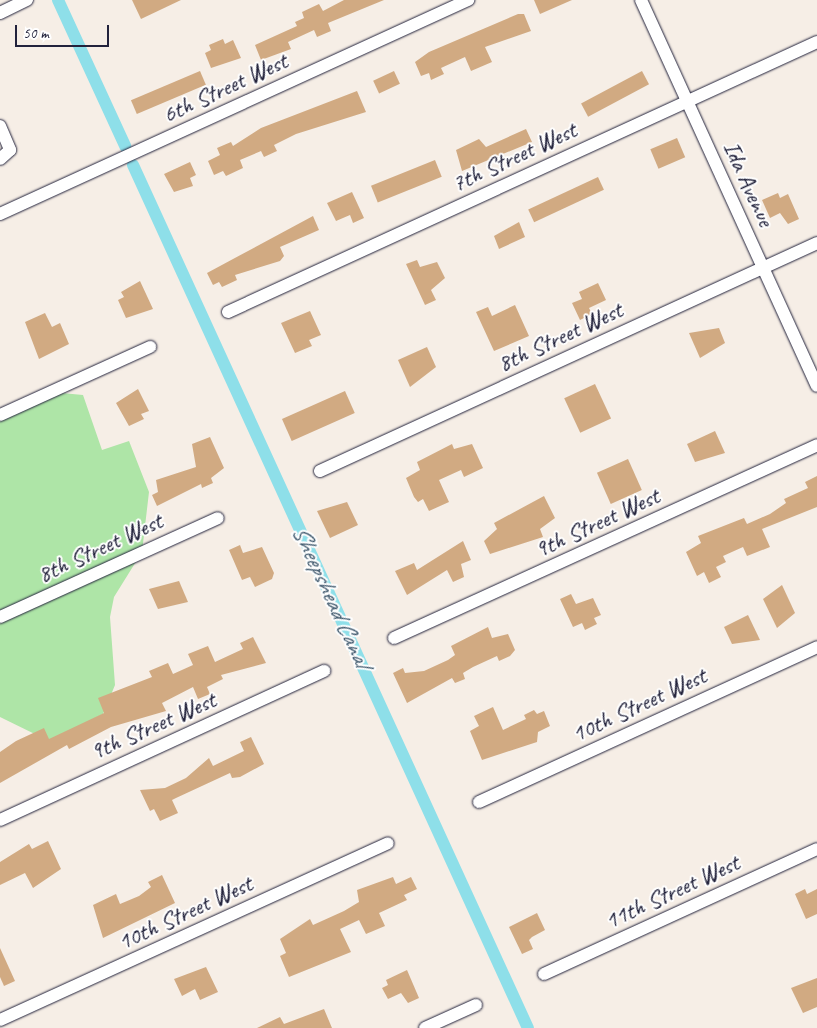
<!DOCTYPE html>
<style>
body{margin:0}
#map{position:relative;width:817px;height:1028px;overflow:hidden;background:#f6eee6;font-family:Caveat,sans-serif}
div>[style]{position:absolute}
.green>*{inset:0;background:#aee5a7}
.canal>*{height:12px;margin:-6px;padding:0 6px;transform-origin:6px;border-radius:6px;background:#8edfe9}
.building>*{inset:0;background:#d1aa82;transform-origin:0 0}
.roads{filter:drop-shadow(0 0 1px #22223b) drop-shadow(0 0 1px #22223b)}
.minor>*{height:12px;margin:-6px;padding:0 6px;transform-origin:6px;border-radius:6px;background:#fff}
span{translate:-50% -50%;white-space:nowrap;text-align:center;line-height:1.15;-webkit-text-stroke:4px #fff;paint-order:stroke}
.street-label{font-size:24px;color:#22223b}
.water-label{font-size:25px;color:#425b6f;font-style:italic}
.scale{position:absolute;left:15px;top:25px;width:94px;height:22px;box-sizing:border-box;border:2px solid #22223b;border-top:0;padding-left:6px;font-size:15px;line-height:18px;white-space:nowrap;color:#22223b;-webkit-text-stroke:4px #fff;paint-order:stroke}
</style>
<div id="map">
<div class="green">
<i style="clip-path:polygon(51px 392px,83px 395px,102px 450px,129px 441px,149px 492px,142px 552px,114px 597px,110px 617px,115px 685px,103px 714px,49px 741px,0 717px,0 415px)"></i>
</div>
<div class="canal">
<i style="left:58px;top:0;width:161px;rotate:65.3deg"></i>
<i style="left:133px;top:165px;width:949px;rotate:65.41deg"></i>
</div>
<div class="building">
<i style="clip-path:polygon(132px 0,181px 0,141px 19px)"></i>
<i style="clip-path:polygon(344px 0,384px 0,328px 23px,331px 31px,317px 37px,314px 30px,288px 42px,291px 49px,261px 60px,255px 45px,297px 26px,295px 22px,304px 18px,302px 12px,319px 4px,323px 11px)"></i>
<i style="clip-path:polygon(534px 0,572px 0,540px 14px)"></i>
<i style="clip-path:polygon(518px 14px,524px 14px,531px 31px,485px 47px,492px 62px,471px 71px,465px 57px,441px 68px,444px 74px,431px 80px,429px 73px,421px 76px,415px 62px,429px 52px)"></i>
<i style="clip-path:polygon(223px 39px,225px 44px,233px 40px,241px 58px,211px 68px,205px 53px,211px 50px,209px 45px)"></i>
<i style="left:200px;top:71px;width:15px;height:75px;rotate:67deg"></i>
<i style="left:394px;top:71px;width:14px;height:23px;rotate:65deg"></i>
<i style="left:642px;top:71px;width:15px;height:69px;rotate:62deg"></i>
<i style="clip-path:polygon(357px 91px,366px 112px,296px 134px,274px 145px,277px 151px,264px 157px,261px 151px,240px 160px,243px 168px,226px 176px,223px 171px,214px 175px,208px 161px,220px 155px,217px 148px,231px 142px,233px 146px,261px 128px)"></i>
<i style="clip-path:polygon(526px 129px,532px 142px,462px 171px,456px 150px,479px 139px,486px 147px)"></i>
<i style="left:677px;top:138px;width:21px;height:29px;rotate:67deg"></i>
<i style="left:435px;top:160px;width:18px;height:69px;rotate:68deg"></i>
<i style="clip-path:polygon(190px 162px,196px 175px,190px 178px,193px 186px,174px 192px,164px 174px)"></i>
<i style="left:598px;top:177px;width:14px;height:77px;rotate:65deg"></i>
<i style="clip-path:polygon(352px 192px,364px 218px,353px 223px,350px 215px,336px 221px,327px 203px)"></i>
<i style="clip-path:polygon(778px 193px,780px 198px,788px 194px,799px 219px,788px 224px,780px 213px,770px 218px,762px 200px)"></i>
<i style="clip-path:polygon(313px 216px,319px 230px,280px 247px,284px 256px,280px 261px,235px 275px,237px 280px,222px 287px,219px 282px,213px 285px,207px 273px)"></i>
<i style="clip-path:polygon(519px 222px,525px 237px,499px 249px,494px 236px)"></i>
<i style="clip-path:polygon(417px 260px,420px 267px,437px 262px,445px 278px,431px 290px,436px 300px,425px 305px,406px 264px)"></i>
<i style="clip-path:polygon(140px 281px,153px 309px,126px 318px,118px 300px,124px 297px,121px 292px)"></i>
<i style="clip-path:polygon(598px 283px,606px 300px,589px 308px,592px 314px,580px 320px,572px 303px,582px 299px,579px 292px)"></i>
<i style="clip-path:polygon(515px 305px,529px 336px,494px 351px,476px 312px,488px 307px,492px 316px)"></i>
<i style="clip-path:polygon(310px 311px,321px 335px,309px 340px,312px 346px,295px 353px,281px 323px)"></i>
<i style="clip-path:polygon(45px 313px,52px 327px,60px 323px,69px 344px,39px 359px,25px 322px)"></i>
<i style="clip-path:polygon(719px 328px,725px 343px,700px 358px,689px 333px)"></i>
<i style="clip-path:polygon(427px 347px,436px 367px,410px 387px,398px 360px)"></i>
<i style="left:595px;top:384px;width:38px;height:34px;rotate:65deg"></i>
<i style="clip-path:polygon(138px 389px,149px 411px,141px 414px,144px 419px,129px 426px,116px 403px)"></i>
<i style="left:345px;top:391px;width:24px;height:69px;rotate:66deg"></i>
<i style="clip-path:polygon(715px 431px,725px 453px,695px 462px,687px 444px)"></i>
<i style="clip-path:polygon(210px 437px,224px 468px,211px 478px,213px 483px,202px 488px,201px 484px,157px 506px,152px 495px,158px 492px,156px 480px,196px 467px,192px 444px)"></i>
<i style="clip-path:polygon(452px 444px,454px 449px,472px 444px,483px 468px,464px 477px,461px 470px,439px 480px,449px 502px,429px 511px,423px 499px,418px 502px,414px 497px,406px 478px,420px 470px,417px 462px)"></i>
<i style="left:628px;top:459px;width:34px;height:34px;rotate:66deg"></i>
<i style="clip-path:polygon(817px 476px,817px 507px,762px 529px,770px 547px,747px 556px,743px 547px,723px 556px,726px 562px,716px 567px,721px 577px,709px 583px,704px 572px,697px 576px,686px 552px,701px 543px,698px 536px,744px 518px,747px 524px,770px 514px,786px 503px,784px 499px,808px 488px,805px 482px)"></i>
<i style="clip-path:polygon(544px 496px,555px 518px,540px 529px,543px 537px,490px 554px,484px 541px,497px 529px,494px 523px)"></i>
<i style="clip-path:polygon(347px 502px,358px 525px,330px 538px,317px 511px)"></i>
<i style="clip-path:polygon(463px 541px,471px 560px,461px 564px,464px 577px,453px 582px,447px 570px,407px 595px,395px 571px,414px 563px,417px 570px)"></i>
<i style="clip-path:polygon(240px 545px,243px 553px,262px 547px,274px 573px,272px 579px,255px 587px,250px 577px,242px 580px,229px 550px)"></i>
<i style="clip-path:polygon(179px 581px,188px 602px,158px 609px,149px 589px)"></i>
<i style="clip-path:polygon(782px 585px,795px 613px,777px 628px,763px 599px)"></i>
<i style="clip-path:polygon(571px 594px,576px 604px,593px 598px,601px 615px,594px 618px,597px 624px,585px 630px,582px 623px,573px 627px,560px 599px)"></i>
<i style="clip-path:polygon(748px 615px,760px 640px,732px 644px,724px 627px)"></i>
<i style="clip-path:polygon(488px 627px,492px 638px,508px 634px,515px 650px,510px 656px,499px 661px,497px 656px,473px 667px,463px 673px,465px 679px,455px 683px,452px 678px,407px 703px,393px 673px,403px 668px,405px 673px,424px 671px,448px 660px,455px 655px,451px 646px)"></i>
<i style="clip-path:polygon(253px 637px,266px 663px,221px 675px,223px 679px,207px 687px,210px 694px,198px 699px,193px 687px,162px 703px,166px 711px,111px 727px,69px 749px,67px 745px,0 783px,0 752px,16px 741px,44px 728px,49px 739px,104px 713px,98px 698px,152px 677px,149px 671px,168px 663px,173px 674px,193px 665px,188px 654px,208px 646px,215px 662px,243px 649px,240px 643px)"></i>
<i style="clip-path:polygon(493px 707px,503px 730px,526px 719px,524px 715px,534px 710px,537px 714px,544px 711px,550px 726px,538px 732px,537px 742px,482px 760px,470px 731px,479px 726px,474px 716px)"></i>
<i style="clip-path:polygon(251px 737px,264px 764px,240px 777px,232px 778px,230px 773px,176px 798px,172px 800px,178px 813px,160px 821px,154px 809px,150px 811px,140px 790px,165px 788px,186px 778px,209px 758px,213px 766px,244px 751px,240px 742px)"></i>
<i style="clip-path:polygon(48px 841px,61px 869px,33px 888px,25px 873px,0 885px,0 862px,29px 844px,32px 849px)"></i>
<i style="clip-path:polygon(162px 875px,175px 903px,103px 938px,93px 905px,116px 894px,120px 904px,139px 896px,151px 887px,148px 882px)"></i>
<i style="clip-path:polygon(393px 877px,396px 884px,411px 877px,417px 889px,404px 895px,407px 900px,379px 913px,385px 926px,366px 934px,359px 920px,340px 929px,351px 952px,289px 977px,280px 956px,286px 953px,280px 939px,310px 919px,313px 925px,344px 911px,359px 902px,357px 890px)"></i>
<i style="clip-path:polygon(805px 889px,807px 894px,817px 889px,817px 914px,806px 919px,795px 894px)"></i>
<i style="clip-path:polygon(537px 913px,545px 930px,532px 937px,529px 940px,533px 949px,522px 954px,509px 927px)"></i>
<i style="clip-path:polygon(0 948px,15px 981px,4px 986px,0 977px)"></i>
<i style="clip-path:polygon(206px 967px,218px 992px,200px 1000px,195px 989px,182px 996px,174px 979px)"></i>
<i style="clip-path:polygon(407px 970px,419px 998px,408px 1003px,401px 993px,388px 999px,382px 988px,388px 985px,386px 980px)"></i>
<i style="clip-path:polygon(817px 978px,817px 1007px,803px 1013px,791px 988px)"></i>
<i style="clip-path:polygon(324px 1009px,332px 1028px,257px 1028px,280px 1017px,284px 1024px)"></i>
</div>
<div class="roads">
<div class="minor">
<i style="left:641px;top:0;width:424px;rotate:65.5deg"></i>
<i style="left:0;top:13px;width:30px;rotate:-26deg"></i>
<i style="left:0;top:126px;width:26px;rotate:67deg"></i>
<i style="left:10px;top:150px;width:13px;rotate:138deg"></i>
<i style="left:0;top:214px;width:515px;rotate:-24.57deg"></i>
<i style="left:228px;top:312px;width:648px;rotate:-24.63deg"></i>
<i style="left:0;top:415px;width:165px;rotate:-24.4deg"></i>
<i style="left:320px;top:471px;width:547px;rotate:-24.64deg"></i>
<i style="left:0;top:617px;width:239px;rotate:-24.4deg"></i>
<i style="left:394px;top:638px;width:465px;rotate:-24.5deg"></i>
<i style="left:479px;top:802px;width:372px;rotate:-24.6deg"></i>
<i style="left:0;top:820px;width:357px;rotate:-24.7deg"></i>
<i style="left:544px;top:974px;width:300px;rotate:-24.6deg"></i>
<i style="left:0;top:1020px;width:426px;rotate:-24.5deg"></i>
<i style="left:425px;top:1028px;width:56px;rotate:-24.3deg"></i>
</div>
</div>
<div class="street-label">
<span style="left:225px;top:88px;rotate:-25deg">6th Street West</span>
<span style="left:514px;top:157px;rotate:-25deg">7th Street West</span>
<span style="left:748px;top:184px;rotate:65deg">Ida Avenue</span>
<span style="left:560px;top:337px;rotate:-25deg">8th Street West</span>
<span style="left:597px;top:523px;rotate:-25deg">9th Street West</span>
<span style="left:100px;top:548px;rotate:-25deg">8th Street West</span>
<span style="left:639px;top:705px;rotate:-25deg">10th Street West</span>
<span style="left:153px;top:726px;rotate:-24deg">9th Street West</span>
<span style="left:672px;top:892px;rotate:-25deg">11th Street West</span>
<span style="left:185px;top:913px;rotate:-25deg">10th Street West</span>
</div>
<div class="water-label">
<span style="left:331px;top:596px;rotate:65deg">Sheepshead Canal</span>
</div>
<div class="scale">50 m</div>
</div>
